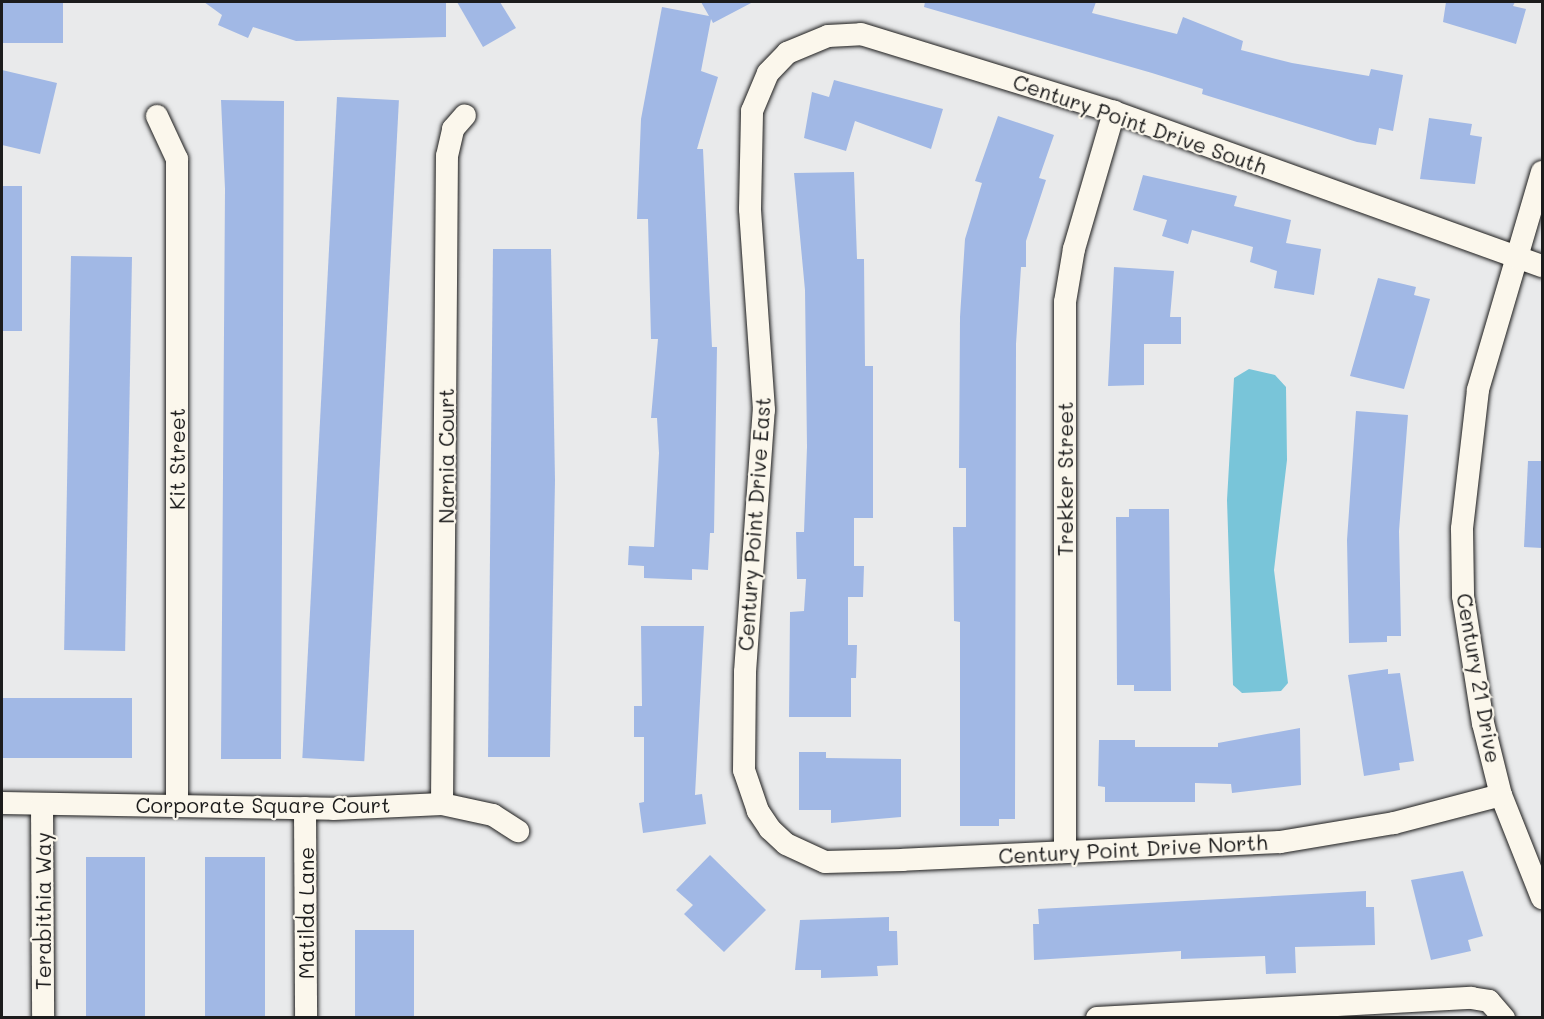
<!DOCTYPE html>
<style>
body{margin:0}
#map{position:relative;width:1544px;height:1019px;overflow:hidden;background:#e9eaeb;font-family:Mali,sans-serif}
div>[style]{position:absolute}
.water>*{inset:0;background:#79c5d9}
.building>*{inset:0;background:#a1b8e5;transform-origin:0 0}
.roads{filter:drop-shadow(0 0 2px #1c1c1c) drop-shadow(0 0 2px #1c1c1c)}
.minor>*{height:22px;margin:-11px;padding:0 11px;transform-origin:11px;border-radius:11px;background:#fbf7ec}
span{translate:-50% -50%;white-space:nowrap;text-align:center;line-height:1.15;-webkit-text-stroke:4.5px #fbf7ec;paint-order:stroke}
.street-label{font-size:21px;color:#1c1c1c}
.frame{position:absolute;inset:0;border:3px solid #1c1c1c;pointer-events:none}
</style>
<div id="map">
<div class="water">
<i style="clip-path:polygon(1249px 369px,1275px 375px,1286px 387px,1287px 460px,1274px 570px,1288px 683px,1281px 691px,1242px 693px,1233px 685px,1227px 500px,1234px 378px)"></i>
</div>
<div class="building">
<i style="left:2px;top:2px;width:61px;height:41px"></i>
<i style="clip-path:polygon(204px 2px,446px 2px,446px 37px,296px 41px,253px 27px,248px 38px,218px 25px,222px 15px)"></i>
<i style="clip-path:polygon(457px 2px,500px 2px,516px 28px,483px 47px)"></i>
<i style="clip-path:polygon(701px 2px,753px 2px,713px 23px,711px 19px,701px 71px,718px 77px,697px 149px,703px 149px,712px 347px,717px 347px,714px 533px,710px 533px,708px 570px,692px 569px,692px 580px,644px 578px,644px 566px,628px 565px,629px 546px,654px 547px,659px 453px,657px 418px,651px 418px,658px 339px,651px 339px,648px 219px,637px 219px,641px 119px,662px 7px,709px 16px)"></i>
<i style="clip-path:polygon(925px 2px,1096px 2px,1092px 13px,1177px 34px,1183px 17px,1243px 41px,1241px 50px,1292px 63px,1369px 76px,1371px 69px,1403px 75px,1393px 131px,1379px 128px,1376px 145px,1357px 142px,1202px 94px,1203px 89px,1152px 73px,924px 7px)"></i>
<i style="clip-path:polygon(1446px 2px,1515px 2px,1513px 6px,1526px 9px,1516px 44px,1443px 22px)"></i>
<i style="clip-path:polygon(2px 70px,57px 83px,40px 154px,2px 145px)"></i>
<i style="clip-path:polygon(834px 80px,943px 109px,931px 149px,855px 121px,846px 151px,804px 138px,812px 92px,829px 97px)"></i>
<i style="left:337px;top:97px;width:62px;height:662px;rotate:3deg"></i>
<i style="clip-path:polygon(221px 100px,284px 101px,281px 759px,221px 759px,225px 189px)"></i>
<i style="clip-path:polygon(998px 116px,1054px 135px,1039px 178px,1046px 180px,1026px 241px,1026px 267px,1021px 267px,1016px 344px,1015px 819px,999px 819px,999px 826px,960px 826px,960px 622px,954px 621px,953px 527px,966px 527px,966px 468px,959px 468px,960px 317px,965px 239px,982px 183px,975px 181px)"></i>
<i style="clip-path:polygon(1429px 118px,1472px 124px,1470px 135px,1482px 137px,1475px 184px,1420px 179px)"></i>
<i style="clip-path:polygon(854px 172px,857px 259px,864px 259px,865px 366px,873px 366px,873px 518px,854px 518px,854px 566px,864px 566px,863px 597px,848px 597px,848px 645px,857px 645px,856px 678px,851px 678px,851px 717px,789px 717px,790px 612px,804px 611px,806px 579px,797px 579px,796px 532px,804px 532px,807px 447px,805px 290px,794px 173px)"></i>
<i style="clip-path:polygon(1143px 175px,1237px 196px,1234px 206px,1291px 220px,1286px 243px,1321px 249px,1314px 295px,1274px 288px,1277px 271px,1250px 262px,1253px 247px,1192px 230px,1188px 244px,1162px 236px,1167px 220px,1133px 210px)"></i>
<i style="left:2px;top:186px;width:20px;height:145px"></i>
<i style="clip-path:polygon(493px 249px,551px 249px,555px 480px,550px 757px,488px 757px)"></i>
<i style="left:71px;top:256px;width:61px;height:394px;rotate:1deg"></i>
<i style="clip-path:polygon(1114px 267px,1174px 271px,1170px 317px,1181px 317px,1181px 344px,1144px 344px,1144px 385px,1108px 386px)"></i>
<i style="clip-path:polygon(1378px 278px,1416px 287px,1414px 295px,1430px 299px,1404px 389px,1350px 376px)"></i>
<i style="clip-path:polygon(1356px 411px,1408px 415px,1399px 531px,1401px 636px,1387px 636px,1387px 642px,1349px 643px,1347px 540px)"></i>
<i style="clip-path:polygon(1528px 461px,1542px 461px,1542px 548px,1524px 547px)"></i>
<i style="clip-path:polygon(1129px 509px,1169px 509px,1171px 691px,1134px 691px,1134px 685px,1117px 685px,1116px 517px,1129px 517px)"></i>
<i style="clip-path:polygon(641px 626px,704px 626px,695px 795px,702px 794px,706px 824px,643px 833px,639px 803px,644px 802px,644px 737px,634px 737px,634px 706px,642px 706px)"></i>
<i style="clip-path:polygon(1388px 669px,1388px 674px,1400px 673px,1414px 761px,1399px 763px,1400px 770px,1364px 776px,1348px 675px)"></i>
<i style="left:2px;top:698px;width:130px;height:60px"></i>
<i style="clip-path:polygon(1300px 728px,1301px 785px,1232px 793px,1231px 784px,1195px 783px,1195px 802px,1105px 802px,1105px 787px,1098px 786px,1099px 740px,1135px 740px,1135px 747px,1218px 747px,1218px 743px)"></i>
<i style="clip-path:polygon(799px 752px,826px 752px,826px 758px,901px 759px,901px 817px,831px 823px,831px 810px,799px 810px)"></i>
<i style="clip-path:polygon(710px 855px,766px 910px,724px 952px,684px 914px,693px 905px,676px 890px)"></i>
<i style="left:86px;top:857px;width:59px;height:160px"></i>
<i style="left:265px;top:857px;width:160px;height:60px;rotate:90deg"></i>
<i style="clip-path:polygon(1463px 871px,1483px 936px,1468px 940px,1471px 951px,1431px 960px,1411px 880px)"></i>
<i style="clip-path:polygon(1366px 891px,1366px 907px,1374px 907px,1375px 945px,1295px 947px,1296px 973px,1266px 974px,1265px 956px,1181px 959px,1181px 951px,1034px 960px,1033px 924px,1039px 924px,1038px 909px)"></i>
<i style="clip-path:polygon(889px 917px,889px 931px,897px 931px,898px 965px,877px 966px,878px 976px,821px 978px,821px 970px,795px 970px,800px 920px)"></i>
<i style="left:355px;top:930px;width:59px;height:87px"></i>
</div>
<div class="roads">
<div class="minor">
<i style="left:157px;top:116px;width:47px;rotate:65.1deg"></i>
<i style="left:177px;top:159px;width:647px;rotate:90deg"></i>
<i style="left:1542px;top:172px;width:227px;rotate:106.4deg"></i>
<i style="left:1478px;top:390px;width:140px;rotate:96.6deg"></i>
<i style="left:1462px;top:529px;width:67px;rotate:89.1deg"></i>
<i style="left:1463px;top:596px;width:129px;rotate:81.1deg"></i>
<i style="left:1483px;top:723px;width:74px;rotate:76deg"></i>
<i style="left:1501px;top:795px;width:111px;rotate:68.3deg"></i>
<i style="left:1501px;top:795px;width:111px;rotate:165.3deg"></i>
<i style="left:1394px;top:823px;width:116px;rotate:170.5deg"></i>
<i style="left:1280px;top:842px;width:377px;rotate:177.3deg"></i>
<i style="left:903px;top:860px;width:78px;rotate:178.5deg"></i>
<i style="left:825px;top:862px;width:43px;rotate:-155.2deg"></i>
<i style="left:786px;top:844px;width:22px;rotate:-137deg"></i>
<i style="left:770px;top:829px;width:22px;rotate:-124deg"></i>
<i style="left:758px;top:811px;width:43px;rotate:-108.9deg"></i>
<i style="left:744px;top:770px;width:98px;rotate:-89.4deg"></i>
<i style="left:745px;top:672px;width:263px;rotate:-85.9deg"></i>
<i style="left:764px;top:410px;width:201px;rotate:-94deg"></i>
<i style="left:750px;top:209px;width:98px;rotate:-88.8deg"></i>
<i style="left:752px;top:111px;width:41px;rotate:-67.2deg"></i>
<i style="left:768px;top:73px;width:28px;rotate:-46deg"></i>
<i style="left:787px;top:53px;width:44px;rotate:-22.5deg"></i>
<i style="left:828px;top:36px;width:33px;rotate:-3deg"></i>
<i style="left:861px;top:34px;width:265px;rotate:17.1deg"></i>
<i style="left:1114px;top:112px;width:455px;rotate:19.8deg"></i>
<i style="left:2px;top:803px;width:331px;rotate:1deg"></i>
<i style="left:333px;top:809px;width:109px;rotate:-2.6deg"></i>
<i style="left:442px;top:804px;width:52px;rotate:12.2deg"></i>
<i style="left:493px;top:815px;width:30px;rotate:33deg"></i>
<i style="left:42px;top:804px;width:214px;rotate:89.7deg"></i>
<i style="left:442px;top:804px;width:648px;rotate:-89.56deg"></i>
<i style="left:447px;top:156px;width:28px;rotate:-77deg"></i>
<i style="left:453px;top:129px;width:18px;rotate:-49deg"></i>
<i style="left:305px;top:808px;width:210px;rotate:89.7deg"></i>
<i style="left:1065px;top:852px;width:550px;rotate:-90deg"></i>
<i style="left:1065px;top:302px;width:54px;rotate:-80.4deg"></i>
<i style="left:1074px;top:249px;width:143px;rotate:-73.7deg"></i>
<i style="left:1097px;top:1018px;width:375px;rotate:-3.1deg"></i>
<i style="left:1471px;top:998px;width:18px;rotate:9deg"></i>
<i style="left:1489px;top:1001px;width:23px;rotate:49deg"></i>
</div>
</div>
<div class="street-label">
<span style="left:1140px;top:124px;rotate:19deg">Century Point Drive South</span>
<span style="left:446px;top:456px;rotate:-90deg">Narnia Court</span>
<span style="left:177px;top:459px;rotate:-90deg">Kit Street</span>
<span style="left:1065px;top:479px;rotate:-90deg">Trekker Street</span>
<span style="left:754px;top:524px;rotate:-86deg">Century Point Drive East</span>
<span style="left:1479px;top:678px;rotate:80deg">Century 21 Drive</span>
<span style="left:263px;top:805px">Corporate Square Court</span>
<span style="left:1133px;top:849px;rotate:-3deg">Century Point Drive North</span>
<span style="left:43px;top:911px;rotate:-90deg">Terabithia Way</span>
<span style="left:306px;top:913px;rotate:-90deg">Matilda Lane</span>
</div>
<div class="frame"></div>
</div>
